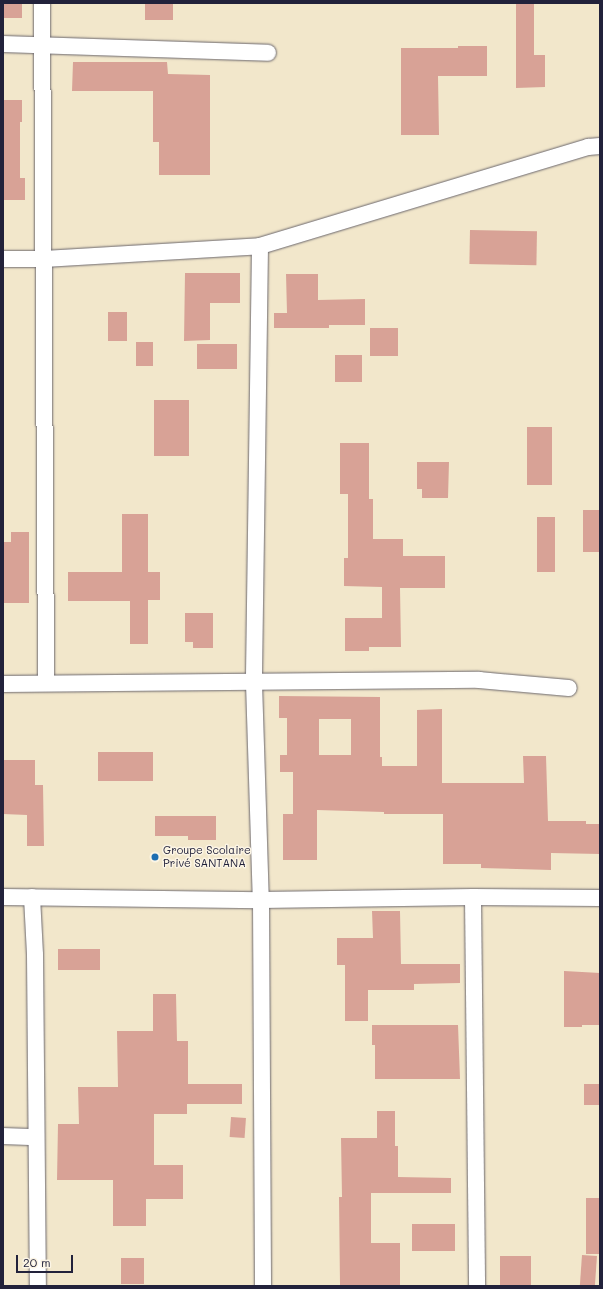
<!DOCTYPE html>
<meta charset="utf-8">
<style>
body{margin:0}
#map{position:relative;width:603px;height:1289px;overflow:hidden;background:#f2e7cb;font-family:Mali,sans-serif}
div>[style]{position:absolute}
.building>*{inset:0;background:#d8a296;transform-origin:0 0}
.roads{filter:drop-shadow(0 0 1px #6b676d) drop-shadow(0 0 1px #6b676d)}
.street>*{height:16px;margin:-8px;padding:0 8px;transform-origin:8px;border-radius:8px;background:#fff}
.dots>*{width:11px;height:11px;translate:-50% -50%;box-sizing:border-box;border:2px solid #fcf5e5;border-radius:50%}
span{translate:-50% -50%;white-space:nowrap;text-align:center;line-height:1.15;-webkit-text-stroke:3px #fcf5e5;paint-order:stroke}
.poi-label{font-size:11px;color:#22223b}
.left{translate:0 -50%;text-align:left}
.frame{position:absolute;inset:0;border:4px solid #22223b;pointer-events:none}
.scale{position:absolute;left:16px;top:1255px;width:57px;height:18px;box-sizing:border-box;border:2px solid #22223b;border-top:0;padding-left:5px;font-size:12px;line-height:14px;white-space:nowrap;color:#22223b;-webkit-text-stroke:3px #fcf5e5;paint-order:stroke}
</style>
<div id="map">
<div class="building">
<i style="left:3px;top:3px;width:19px;height:15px"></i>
<i style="left:145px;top:3px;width:28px;height:17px"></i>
<i style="clip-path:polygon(516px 3px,534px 3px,534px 55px,545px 55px,545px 87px,516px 88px)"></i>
<i style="clip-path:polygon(458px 46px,487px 46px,487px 76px,438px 76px,439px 135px,401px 135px,401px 48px,458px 48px)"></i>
<i style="clip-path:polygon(73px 62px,167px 62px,168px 74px,210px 75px,210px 175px,159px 175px,159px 142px,153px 142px,153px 91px,72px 91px)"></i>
<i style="clip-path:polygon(3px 100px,22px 100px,22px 122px,20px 122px,20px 178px,25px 178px,25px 200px,3px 200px)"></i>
<i style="left:470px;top:230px;width:67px;height:34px;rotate:1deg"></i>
<i style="clip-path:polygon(185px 273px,240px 273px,240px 303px,210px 303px,210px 340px,184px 341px)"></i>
<i style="clip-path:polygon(286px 274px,318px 274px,318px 300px,365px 299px,365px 325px,329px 325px,329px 328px,274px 328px,274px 313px,287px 313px)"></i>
<i style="left:108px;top:312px;width:19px;height:29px"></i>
<i style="left:370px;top:328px;width:28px;height:28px"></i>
<i style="left:136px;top:342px;width:17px;height:24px"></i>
<i style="left:197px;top:344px;width:40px;height:25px"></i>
<i style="left:335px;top:355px;width:27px;height:27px"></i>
<i style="left:154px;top:400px;width:35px;height:56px"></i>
<i style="left:527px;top:427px;width:25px;height:58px"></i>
<i style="clip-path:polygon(340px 443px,369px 443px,369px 499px,373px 499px,373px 539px,403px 539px,403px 556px,445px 556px,445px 588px,400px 588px,401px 647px,369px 647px,369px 651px,345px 651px,345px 618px,382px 618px,382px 587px,344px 586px,344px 558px,348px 558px,348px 494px,340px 494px)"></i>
<i style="clip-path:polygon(417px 462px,449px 462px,448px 498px,422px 498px,422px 489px,417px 489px)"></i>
<i style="left:583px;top:510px;width:17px;height:42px"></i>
<i style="clip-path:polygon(122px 514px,148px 514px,148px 572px,160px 572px,160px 600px,148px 600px,148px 644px,130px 644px,130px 601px,68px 601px,68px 572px,122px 572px)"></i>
<i style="left:537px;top:517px;width:18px;height:55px"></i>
<i style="clip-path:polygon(11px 532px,29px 532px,29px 603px,3px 603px,3px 542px,11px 542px)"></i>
<i style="clip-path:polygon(185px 613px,213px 613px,213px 648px,193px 648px,193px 642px,185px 642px)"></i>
<i style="clip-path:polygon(evenodd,279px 696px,380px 697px,380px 757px,382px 757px,382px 766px,417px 766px,417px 710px,442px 709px,442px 783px,524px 783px,523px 756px,546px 756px,548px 821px,586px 821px,586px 824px,600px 824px,600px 854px,551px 853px,551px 870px,481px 868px,481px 864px,443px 864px,443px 814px,384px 814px,384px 812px,317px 810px,317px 860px,283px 860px,283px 814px,293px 814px,293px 772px,280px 772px,280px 755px,287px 755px,287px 718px,279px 718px,279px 696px,319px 719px,351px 719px,351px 755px,319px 755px,319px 719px)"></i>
<i style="left:98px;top:752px;width:55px;height:29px"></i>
<i style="clip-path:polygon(3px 760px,35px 760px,35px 785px,43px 785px,44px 846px,27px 846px,27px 815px,3px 814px)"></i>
<i style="clip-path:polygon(155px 816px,216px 816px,216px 840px,188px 840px,188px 836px,155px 836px)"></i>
<i style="clip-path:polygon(372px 911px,400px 911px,401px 964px,460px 964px,460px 983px,414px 984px,414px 990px,368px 990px,368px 1021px,345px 1021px,345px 965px,337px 965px,337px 938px,373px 938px)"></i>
<i style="left:58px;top:949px;width:42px;height:21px"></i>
<i style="clip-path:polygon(564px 971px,600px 973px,600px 1025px,582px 1025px,582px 1027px,564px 1027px)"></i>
<i style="clip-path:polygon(153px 994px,176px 994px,177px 1041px,188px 1041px,188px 1084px,242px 1084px,242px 1104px,187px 1104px,187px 1114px,154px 1114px,154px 1165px,183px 1165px,183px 1199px,146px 1199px,146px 1226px,113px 1226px,113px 1180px,57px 1180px,58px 1124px,79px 1124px,78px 1087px,118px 1087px,117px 1031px,153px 1031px)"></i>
<i style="clip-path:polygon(372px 1025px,458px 1025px,460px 1079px,375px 1079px,375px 1045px,372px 1045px)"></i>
<i style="left:584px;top:1084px;width:16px;height:21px"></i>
<i style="clip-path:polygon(377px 1111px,395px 1111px,395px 1146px,398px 1146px,398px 1177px,451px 1178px,451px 1193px,371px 1193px,371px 1243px,400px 1243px,400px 1286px,340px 1285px,339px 1197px,342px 1197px,341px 1138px,377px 1138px)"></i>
<i style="left:231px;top:1117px;width:15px;height:20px;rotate:4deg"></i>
<i style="left:586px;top:1198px;width:14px;height:56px"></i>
<i style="left:412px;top:1224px;width:43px;height:27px"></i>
<i style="left:582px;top:1255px;width:15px;height:31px;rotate:4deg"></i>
<i style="left:500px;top:1256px;width:31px;height:30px"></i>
<i style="left:121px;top:1258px;width:23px;height:26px"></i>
</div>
<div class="roads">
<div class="street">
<i style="left:42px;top:3px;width:680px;rotate:89.66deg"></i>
<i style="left:3px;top:44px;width:265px;rotate:1.9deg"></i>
<i style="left:260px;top:246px;width:437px;rotate:90.8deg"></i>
<i style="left:254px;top:683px;width:217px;rotate:88.2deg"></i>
<i style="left:261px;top:900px;width:386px;rotate:89.7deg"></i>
<i style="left:3px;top:259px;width:41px"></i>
<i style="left:44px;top:259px;width:216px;rotate:-3.4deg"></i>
<i style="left:260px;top:246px;width:343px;rotate:-16.8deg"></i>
<i style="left:588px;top:147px;width:12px;rotate:-5deg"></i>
<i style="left:3px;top:684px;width:476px;rotate:-0.5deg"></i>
<i style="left:479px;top:680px;width:90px;rotate:5.1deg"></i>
<i style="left:3px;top:897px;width:258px;rotate:0.7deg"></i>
<i style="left:261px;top:900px;width:212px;rotate:-0.8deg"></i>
<i style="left:473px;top:897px;width:127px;rotate:0.5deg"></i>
<i style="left:32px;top:897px;width:58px;rotate:87deg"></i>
<i style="left:35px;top:955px;width:331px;rotate:89.5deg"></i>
<i style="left:473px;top:897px;width:389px;rotate:89.4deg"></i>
<i style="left:3px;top:1136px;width:33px;rotate:2deg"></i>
</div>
</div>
<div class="dots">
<i style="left:155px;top:857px;background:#1f6fb2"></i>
</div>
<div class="poi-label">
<span class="left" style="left:163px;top:857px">Groupe Scolaire<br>Privé SANTANA</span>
</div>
<div class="frame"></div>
<div class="scale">20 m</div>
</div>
